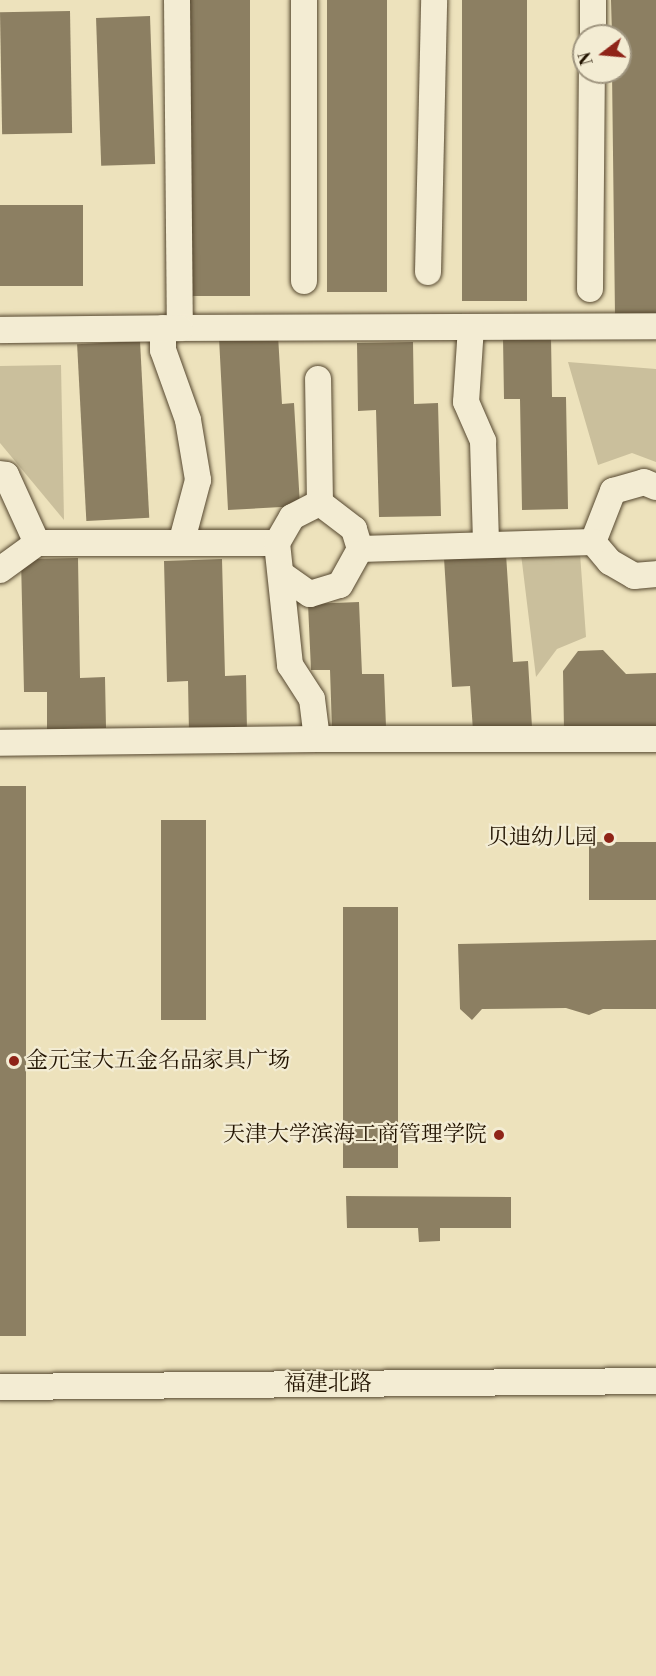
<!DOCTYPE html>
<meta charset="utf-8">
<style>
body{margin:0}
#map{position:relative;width:656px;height:1676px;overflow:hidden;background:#ede2bc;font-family:"Libre Bodoni","Noto Serif SC",serif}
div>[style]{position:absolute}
.green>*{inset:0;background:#cabf9c}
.building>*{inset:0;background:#8c7f62;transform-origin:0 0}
.roads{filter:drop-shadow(0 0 2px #55472f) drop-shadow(0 0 2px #55472f)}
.minor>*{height:26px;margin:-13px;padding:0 13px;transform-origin:13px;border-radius:13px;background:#f3ecd3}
.dots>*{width:16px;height:16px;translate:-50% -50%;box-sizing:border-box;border:3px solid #f3ecd3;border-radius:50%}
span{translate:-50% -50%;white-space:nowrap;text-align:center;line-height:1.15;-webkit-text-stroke:4.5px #f3ecd3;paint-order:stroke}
.poi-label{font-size:22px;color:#221300}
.right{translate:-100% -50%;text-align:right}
.left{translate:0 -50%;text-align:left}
.street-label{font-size:22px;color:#221300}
.north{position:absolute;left:572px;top:24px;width:60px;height:60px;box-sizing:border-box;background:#f3ecd3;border:2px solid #9f957f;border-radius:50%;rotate:254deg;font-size:16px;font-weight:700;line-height:24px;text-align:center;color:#221300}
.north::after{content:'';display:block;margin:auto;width:21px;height:27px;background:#8f2418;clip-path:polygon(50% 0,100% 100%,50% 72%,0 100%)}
</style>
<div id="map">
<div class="green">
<i style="clip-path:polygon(568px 362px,656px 369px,656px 462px,632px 453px,598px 465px)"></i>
<i style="clip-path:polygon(61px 365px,64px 520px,0 443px,0 366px)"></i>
<i style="clip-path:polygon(580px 553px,586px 637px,557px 649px,536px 677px,521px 554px)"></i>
</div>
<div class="building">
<i style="left:185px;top:0;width:65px;height:296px"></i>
<i style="left:327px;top:0;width:60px;height:292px"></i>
<i style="left:462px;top:0;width:65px;height:301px"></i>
<i style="clip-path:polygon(611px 0,656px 0,656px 316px,615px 316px,612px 72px,620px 72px,620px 36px,612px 36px)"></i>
<i style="left:70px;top:11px;width:122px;height:70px;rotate:89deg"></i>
<i style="left:150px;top:16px;width:148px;height:54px;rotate:88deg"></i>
<i style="left:0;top:205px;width:83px;height:81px"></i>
<i style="clip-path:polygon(278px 335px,282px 404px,294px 403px,300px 506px,228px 510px,219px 338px)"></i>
<i style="clip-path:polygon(551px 337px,552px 397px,566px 397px,568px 509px,522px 510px,520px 399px,504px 399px,503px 338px)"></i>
<i style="left:140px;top:341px;width:177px;height:63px;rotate:87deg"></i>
<i style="clip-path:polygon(413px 342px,414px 404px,438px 403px,441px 516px,379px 517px,376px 410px,358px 411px,357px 343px)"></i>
<i style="clip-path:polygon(506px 554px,513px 662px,528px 661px,532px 727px,473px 731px,470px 686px,452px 687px,444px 558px)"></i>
<i style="clip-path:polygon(78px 558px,80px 678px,105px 677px,106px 728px,47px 729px,47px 692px,24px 692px,21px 559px)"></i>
<i style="clip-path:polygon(222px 559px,225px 676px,246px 675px,247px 732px,189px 734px,188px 681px,167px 682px,164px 561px)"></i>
<i style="clip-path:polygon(359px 602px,362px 674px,384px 674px,386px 727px,332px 729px,330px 670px,311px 670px,308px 604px)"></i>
<i style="clip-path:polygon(603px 650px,626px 674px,656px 673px,656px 729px,564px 731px,563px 671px,578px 651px)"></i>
<i style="left:0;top:786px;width:26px;height:550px"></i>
<i style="left:161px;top:820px;width:45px;height:200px"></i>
<i style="left:589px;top:842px;width:67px;height:58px"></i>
<i style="left:343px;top:907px;width:55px;height:261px"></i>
<i style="clip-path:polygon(656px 940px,656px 1009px,603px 1009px,589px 1015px,566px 1008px,482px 1009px,472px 1020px,460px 1009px,458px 944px)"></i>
<i style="clip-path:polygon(346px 1196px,511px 1197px,511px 1228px,440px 1228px,440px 1241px,419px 1242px,418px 1228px,347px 1228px)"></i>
</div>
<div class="roads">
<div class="minor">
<i style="left:177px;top:0;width:328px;rotate:89.5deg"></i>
<i style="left:180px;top:328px;width:476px;rotate:-0.2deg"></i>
<i style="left:593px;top:36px;width:36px;rotate:-90deg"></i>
<i style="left:428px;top:272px;width:272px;rotate:-88.7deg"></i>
<i style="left:304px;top:281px;width:281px;rotate:-90deg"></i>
<i style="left:590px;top:289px;width:217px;rotate:-89.5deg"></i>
<i style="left:471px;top:327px;width:75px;rotate:93.8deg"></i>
<i style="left:466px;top:402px;width:43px;rotate:66.4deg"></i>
<i style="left:483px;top:441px;width:104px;rotate:88.3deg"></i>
<i style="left:163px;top:328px;width:22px;rotate:90deg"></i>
<i style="left:163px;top:350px;width:74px;rotate:70.3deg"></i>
<i style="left:188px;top:420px;width:61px;rotate:80.5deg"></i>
<i style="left:198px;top:480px;width:62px;rotate:104.9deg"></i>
<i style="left:0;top:330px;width:180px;rotate:-0.6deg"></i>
<i style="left:0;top:474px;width:6px;rotate:9deg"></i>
<i style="left:6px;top:475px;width:75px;rotate:65.5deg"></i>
<i style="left:37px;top:543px;width:240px"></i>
<i style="left:277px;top:543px;width:123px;rotate:83.9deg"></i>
<i style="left:290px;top:665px;width:40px;rotate:57.1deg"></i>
<i style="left:312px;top:699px;width:40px;rotate:82.9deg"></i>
<i style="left:317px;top:739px;width:317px;rotate:179.3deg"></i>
<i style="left:593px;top:542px;width:55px;rotate:-68.6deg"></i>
<i style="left:613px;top:491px;width:32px;rotate:-16deg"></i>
<i style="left:644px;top:482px;width:13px;rotate:23deg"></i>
<i style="left:593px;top:542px;width:26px;rotate:50deg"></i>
<i style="left:610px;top:562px;width:28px;rotate:30deg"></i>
<i style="left:634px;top:576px;width:22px;rotate:-5deg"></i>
<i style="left:277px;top:543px;width:30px;rotate:-60deg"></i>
<i style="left:292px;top:517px;width:31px;rotate:-27deg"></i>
<i style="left:320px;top:503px;width:124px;rotate:-90.9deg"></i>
<i style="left:360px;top:549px;width:233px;rotate:-1.7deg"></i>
<i style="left:0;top:570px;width:46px;rotate:-36.1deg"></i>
<i style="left:281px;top:574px;width:35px;rotate:35deg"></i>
<i style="left:310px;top:594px;width:31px;rotate:-17deg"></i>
<i style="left:340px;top:585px;width:41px;rotate:-60.9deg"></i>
<i style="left:360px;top:549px;width:21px;rotate:-107deg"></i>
<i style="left:354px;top:529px;width:43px;rotate:-142.6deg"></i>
<i style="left:317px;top:739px;width:339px"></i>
<i style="left:0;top:1387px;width:656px;rotate:-0.52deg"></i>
</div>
</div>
<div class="dots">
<i style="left:609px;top:838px;background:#8f2418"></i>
<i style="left:14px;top:1061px;background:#8f2418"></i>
<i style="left:499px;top:1135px;background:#8f2418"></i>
</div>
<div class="poi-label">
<span class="right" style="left:597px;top:838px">贝迪幼儿园</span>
<span class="left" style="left:26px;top:1061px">金元宝大五金名品家具广场</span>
<span class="right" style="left:487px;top:1135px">天津大学滨海工商管理学院</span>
</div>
<div class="street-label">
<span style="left:328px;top:1384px">福建北路</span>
</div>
<div class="north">N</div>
</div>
